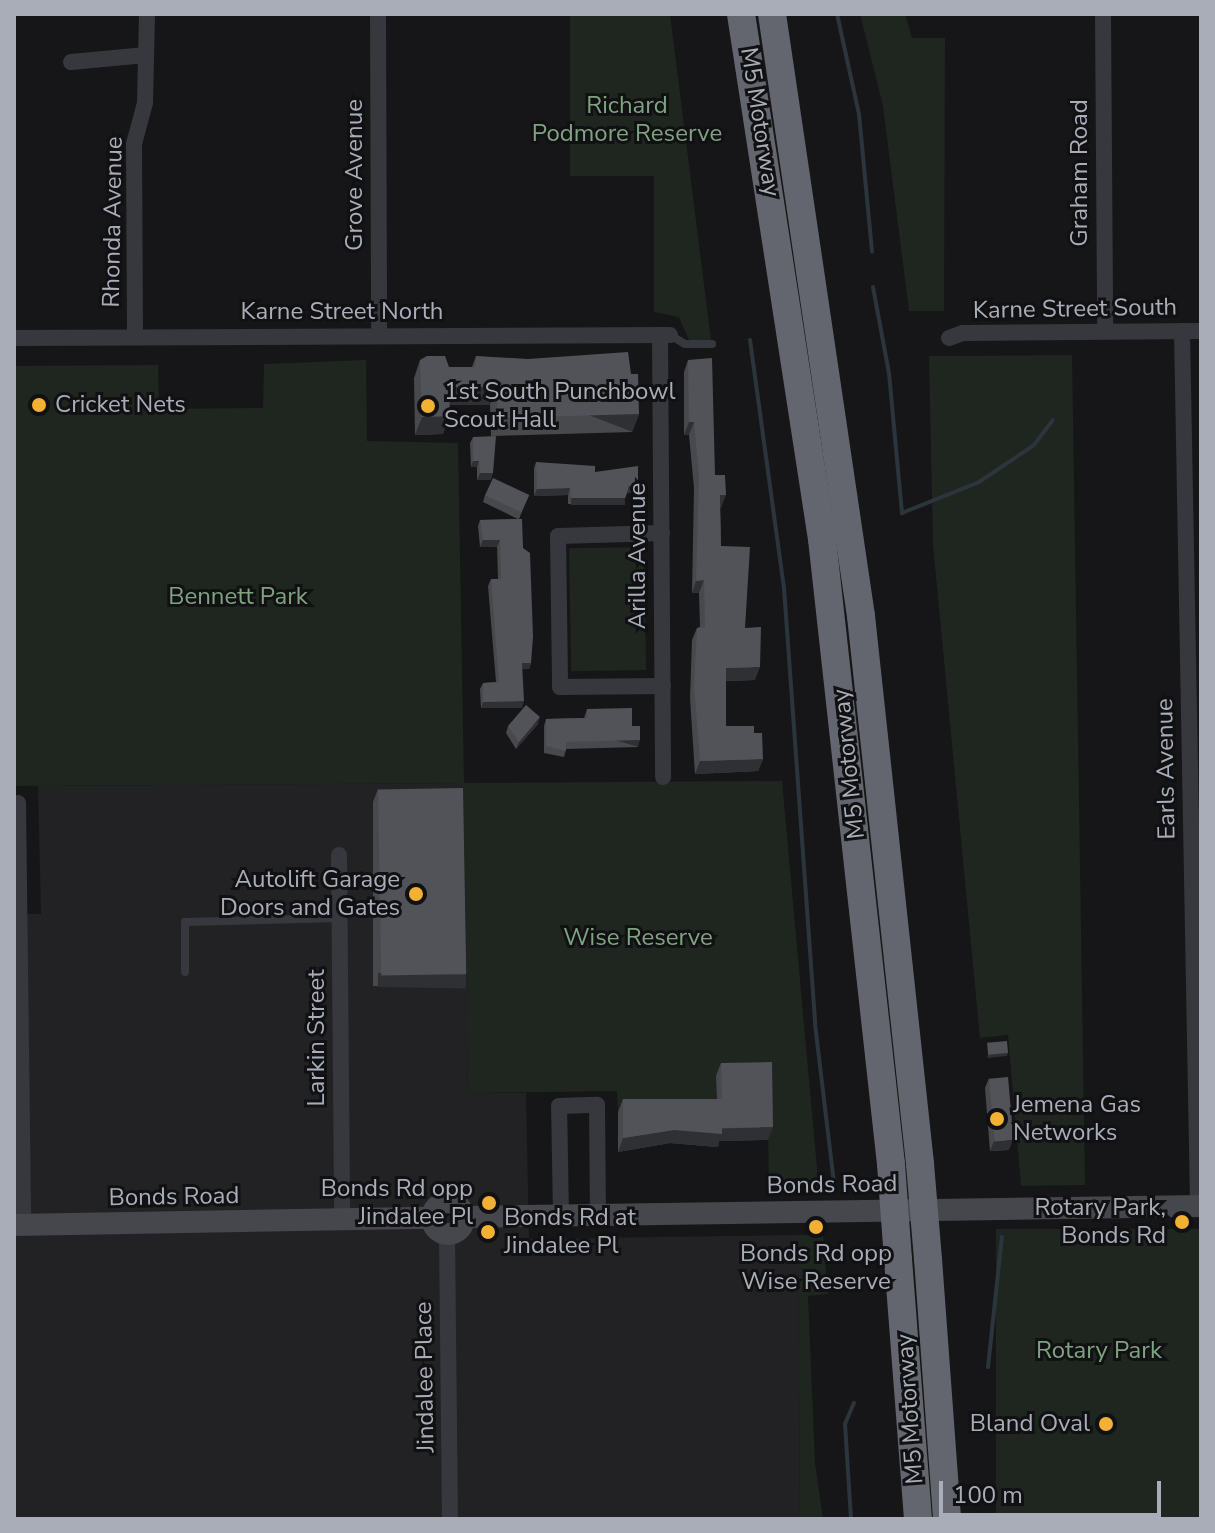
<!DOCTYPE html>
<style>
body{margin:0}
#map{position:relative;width:1215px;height:1533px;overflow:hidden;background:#161618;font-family:"Nunito Sans",sans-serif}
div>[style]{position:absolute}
.built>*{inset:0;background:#222225}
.green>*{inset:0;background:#1e261f;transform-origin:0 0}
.stream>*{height:4px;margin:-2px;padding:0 2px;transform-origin:2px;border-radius:2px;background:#2c353c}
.lane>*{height:8px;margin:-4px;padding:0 4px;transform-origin:4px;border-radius:4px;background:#37383d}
.street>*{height:16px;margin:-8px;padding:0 8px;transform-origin:8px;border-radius:8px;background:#37383d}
.secondary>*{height:22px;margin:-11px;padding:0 11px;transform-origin:11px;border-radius:11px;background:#45474d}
.secondary>.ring{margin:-11px;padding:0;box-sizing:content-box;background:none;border:22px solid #45474d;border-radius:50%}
.highway>*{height:28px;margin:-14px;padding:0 14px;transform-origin:14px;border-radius:14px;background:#63666e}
.highway-bridge>*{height:28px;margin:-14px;padding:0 14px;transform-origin:14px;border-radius:14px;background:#63666e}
.wall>*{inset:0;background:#47494d}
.shaded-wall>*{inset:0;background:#2f3033;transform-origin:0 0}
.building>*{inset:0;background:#525359;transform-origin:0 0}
.dots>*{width:22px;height:22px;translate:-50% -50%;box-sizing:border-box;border:4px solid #111113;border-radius:50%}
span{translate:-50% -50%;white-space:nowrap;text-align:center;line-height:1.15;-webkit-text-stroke:6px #111113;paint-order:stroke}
.park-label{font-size:24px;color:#7fa381}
.street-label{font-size:24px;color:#a8adb8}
.poi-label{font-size:24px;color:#a8adb8}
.left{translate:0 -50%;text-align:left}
.right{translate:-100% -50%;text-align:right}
.frame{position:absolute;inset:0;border:16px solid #a8adb8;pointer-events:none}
.scale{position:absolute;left:939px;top:1481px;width:222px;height:36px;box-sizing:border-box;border:4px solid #a8adb8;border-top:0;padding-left:10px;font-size:24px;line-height:28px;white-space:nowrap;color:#a8adb8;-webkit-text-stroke:6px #111113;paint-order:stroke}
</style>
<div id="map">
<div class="built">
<i style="clip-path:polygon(464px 783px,468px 1093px,526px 1093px,529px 1239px,798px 1235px,800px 1519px,14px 1519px,14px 914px,41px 914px,38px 786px)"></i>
</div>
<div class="green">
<i style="clip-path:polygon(570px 14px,670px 14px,711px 340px,689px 340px,679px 317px,654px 312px,654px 176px,570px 176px)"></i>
<i style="clip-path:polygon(860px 14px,905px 14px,912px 38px,945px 38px,944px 311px,909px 311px,883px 106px)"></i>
<i style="clip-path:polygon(1072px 355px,1085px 1185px,1021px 1186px,1008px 1035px,980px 1038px,933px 545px,929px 356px)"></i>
<i style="clip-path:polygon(366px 360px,367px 441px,458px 443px,464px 783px,782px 781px,819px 1190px,769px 1190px,767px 1076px,717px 1112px,618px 1112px,617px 1091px,468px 1093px,463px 783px,14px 786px,14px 366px,158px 365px,159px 409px,263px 408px,264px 364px)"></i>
<i style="left:644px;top:547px;width:123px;height:75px;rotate:89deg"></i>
<i style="left:1201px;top:1229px;width:290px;height:205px;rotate:90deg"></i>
<i style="clip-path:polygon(798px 1235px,823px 1235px,828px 1294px,808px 1296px,815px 1463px,823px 1519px,800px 1519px)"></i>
</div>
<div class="stream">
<i style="left:837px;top:14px;width:102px;rotate:77.6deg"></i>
<i style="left:859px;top:114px;width:138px;rotate:84.6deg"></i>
<i style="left:873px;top:287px;width:87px;rotate:79.5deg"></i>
<i style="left:889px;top:373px;width:141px;rotate:84.7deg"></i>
<i style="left:902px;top:513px;width:83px;rotate:-21.9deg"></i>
<i style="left:979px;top:482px;width:66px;rotate:-33.9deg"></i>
<i style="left:1034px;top:445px;width:31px;rotate:-53deg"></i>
<i style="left:750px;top:340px;width:250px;rotate:82.2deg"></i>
<i style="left:784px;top:588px;width:437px;rotate:85.9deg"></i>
<i style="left:815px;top:1024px;width:161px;rotate:83.2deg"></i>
<i style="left:988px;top:1367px;width:131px;rotate:-83.9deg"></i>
<i style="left:851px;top:1519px;width:95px;rotate:-93.6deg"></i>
<i style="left:845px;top:1424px;width:23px;rotate:-67deg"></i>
</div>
<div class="lane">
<i style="left:670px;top:335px;width:17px;rotate:31deg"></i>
<i style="left:685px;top:344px;width:27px"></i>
<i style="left:185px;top:972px;width:50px;rotate:-90deg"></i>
<i style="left:185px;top:922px;width:154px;rotate:-1.5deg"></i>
</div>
<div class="street">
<i style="left:378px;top:14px;width:322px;rotate:89.8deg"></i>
<i style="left:1103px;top:14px;width:317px;rotate:89.6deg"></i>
<i style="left:71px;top:62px;width:75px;rotate:-5.3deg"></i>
<i style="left:1182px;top:331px;width:875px;rotate:88.95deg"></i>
<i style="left:660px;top:335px;width:442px;rotate:89.6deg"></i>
<i style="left:135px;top:336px;width:192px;rotate:-90.3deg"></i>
<i style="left:134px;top:144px;width:42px;rotate:-75deg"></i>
<i style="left:145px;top:103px;width:89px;rotate:-88.7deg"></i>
<i style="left:14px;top:338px;width:656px;rotate:-0.26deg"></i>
<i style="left:949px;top:338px;width:15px;rotate:-20deg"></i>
<i style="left:963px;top:333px;width:238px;rotate:-0.5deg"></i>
<i style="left:662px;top:533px;width:104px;rotate:178.3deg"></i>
<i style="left:558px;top:536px;width:151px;rotate:89.2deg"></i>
<i style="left:560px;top:687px;width:103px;rotate:-0.6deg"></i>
<i style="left:18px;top:803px;width:422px;rotate:89.3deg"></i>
<i style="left:339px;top:855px;width:365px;rotate:89.5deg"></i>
<i style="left:561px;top:1216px;width:110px;rotate:-91deg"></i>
<i style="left:559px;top:1106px;width:38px;rotate:-2deg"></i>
<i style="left:597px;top:1105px;width:111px;rotate:89.5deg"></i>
<i style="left:447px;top:1235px;width:284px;rotate:89.4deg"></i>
</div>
<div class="secondary">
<i class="ring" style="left:432px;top:1202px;width:10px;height:10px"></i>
<i style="left:464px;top:1217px;width:737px;rotate:-0.86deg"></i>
<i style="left:14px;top:1225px;width:417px;rotate:-1deg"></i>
</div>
<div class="highway">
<i style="left:741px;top:14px;width:531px;rotate:81.23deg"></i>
<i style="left:822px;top:539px;width:629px;rotate:83.7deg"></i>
<i style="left:772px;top:14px;width:609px;rotate:81.59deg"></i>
<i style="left:861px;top:616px;width:551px;rotate:83.85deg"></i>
<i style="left:898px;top:1259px;width:261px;rotate:85.6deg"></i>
<i style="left:928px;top:1259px;width:261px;rotate:85.8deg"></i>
</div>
<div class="highway-bridge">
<i style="left:891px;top:1164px;width:95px;rotate:85.8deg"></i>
<i style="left:920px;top:1164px;width:95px;rotate:85.2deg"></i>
</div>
<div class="wall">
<i style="clip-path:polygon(476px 356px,631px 374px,639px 414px,632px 432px,491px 436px,490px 405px,449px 405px,443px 434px,415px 435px,414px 378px,420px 360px,449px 367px,472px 367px)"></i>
<i style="clip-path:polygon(688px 360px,721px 508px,720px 508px,721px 546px,745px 628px,755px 680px,726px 681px,726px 726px,754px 733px,763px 759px,758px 771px,695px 774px,690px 698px,692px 640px,697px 628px,700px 627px,699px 593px,692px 593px,694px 488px,689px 435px,684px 435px,684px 372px)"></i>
<i style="clip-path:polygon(473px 437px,491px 480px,477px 480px,477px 467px,471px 467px,470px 443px)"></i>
<i style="clip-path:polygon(536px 462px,595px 472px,636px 493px,627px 493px,623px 504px,568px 504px,568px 495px,534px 496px,534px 468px)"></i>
<i style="clip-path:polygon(485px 495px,529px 495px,519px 519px,523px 548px,531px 663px,529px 669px,522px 669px,522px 708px,481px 708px,480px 689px,483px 683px,496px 682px,488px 586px,491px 579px,498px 579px,497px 547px,480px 547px,478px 526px,480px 520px,518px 519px,483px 502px)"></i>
<i style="clip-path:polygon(587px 709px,632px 726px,638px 747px,566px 749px,564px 757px,544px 753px,544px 726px,546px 719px,584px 718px)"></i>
<i style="clip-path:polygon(538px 724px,516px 749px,506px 733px,508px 726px)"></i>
<i style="clip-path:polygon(378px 789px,466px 974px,461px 987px,373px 986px,373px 802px)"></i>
<i style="clip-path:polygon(721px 1063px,768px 1140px,719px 1141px,718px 1147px,670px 1143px,618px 1152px,618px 1112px,623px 1099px,717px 1099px,716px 1076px)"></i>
<i style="clip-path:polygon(989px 1078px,1009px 1150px,990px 1151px,985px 1088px)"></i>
</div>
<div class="shaded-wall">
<i style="clip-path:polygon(449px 387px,497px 387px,490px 405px,442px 405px)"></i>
<i style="left:639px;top:414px;width:19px;height:142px;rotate:111deg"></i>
<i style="clip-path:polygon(450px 416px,443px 434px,415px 435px,422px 417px)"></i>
<i style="clip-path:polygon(689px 422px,694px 422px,689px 435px,684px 435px)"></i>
<i style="clip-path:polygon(473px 461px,479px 461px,477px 467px,471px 467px)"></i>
<i style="clip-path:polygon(480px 473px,493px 473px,491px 480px,477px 480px)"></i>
<i style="clip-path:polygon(629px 486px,638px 486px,636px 493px,627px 493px)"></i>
<i style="clip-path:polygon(570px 488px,568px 495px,534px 496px,537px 489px)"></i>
<i style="clip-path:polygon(720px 495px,726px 495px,721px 508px,715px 508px)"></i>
<i style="left:571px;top:498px;width:54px;height:7px"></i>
<i style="clip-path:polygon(483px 540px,500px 540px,497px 547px,480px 547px)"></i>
<i style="clip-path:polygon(704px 580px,699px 593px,692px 593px,696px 581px)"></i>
<i style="clip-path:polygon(522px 663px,531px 663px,529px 669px,520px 669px)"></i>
<i style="clip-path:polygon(760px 667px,755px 680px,721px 681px,726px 668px)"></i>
<i style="clip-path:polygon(524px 701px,522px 708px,481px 708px,483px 702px)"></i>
<i style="clip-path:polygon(540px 717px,538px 724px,516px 749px,519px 742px)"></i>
<i style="left:640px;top:740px;width:7px;height:74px;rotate:106deg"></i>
<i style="clip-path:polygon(763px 759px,758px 771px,695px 774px,700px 761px)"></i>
<i style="left:378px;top:973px;width:88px;height:14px;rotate:1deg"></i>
<i style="clip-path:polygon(1008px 1053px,1007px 1056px,987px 1058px,988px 1054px)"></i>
<i style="clip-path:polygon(773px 1127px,768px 1140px,719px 1141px,718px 1147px,670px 1143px,618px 1152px,623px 1138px,674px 1130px)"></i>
<i style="clip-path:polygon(1013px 1140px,1009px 1150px,990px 1151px,994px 1141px)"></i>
</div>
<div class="building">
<i style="clip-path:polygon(628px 352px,631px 374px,638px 374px,639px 414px,497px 418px,497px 387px,449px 387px,450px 416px,422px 417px,420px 360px,427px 356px,445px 356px,449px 367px,475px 367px,476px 356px,528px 359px)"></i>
<i style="clip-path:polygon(712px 358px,715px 475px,725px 475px,726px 495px,720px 495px,721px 546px,750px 547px,745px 628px,761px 627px,760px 667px,726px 668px,726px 726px,754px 726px,754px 733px,762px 733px,763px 759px,700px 761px,694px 685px,697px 628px,705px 627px,704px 580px,696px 581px,699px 476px,694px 422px,689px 422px,688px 360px)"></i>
<i style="clip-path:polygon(496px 436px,493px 473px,480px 473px,479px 461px,473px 461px,473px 437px)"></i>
<i style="clip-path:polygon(536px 462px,595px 466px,595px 472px,638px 466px,638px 486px,629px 486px,625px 498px,571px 498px,570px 488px,537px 489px)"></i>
<i style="left:493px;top:478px;width:40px;height:19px;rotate:25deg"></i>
<i style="clip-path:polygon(522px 519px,523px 548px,530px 553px,533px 637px,531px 663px,522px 663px,524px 701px,483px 702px,483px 683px,499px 682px,491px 579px,501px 579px,500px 540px,483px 540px,480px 520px)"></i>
<i style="clip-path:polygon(526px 705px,540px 717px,519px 742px,508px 726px)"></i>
<i style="clip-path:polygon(632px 708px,632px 726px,640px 726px,640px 740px,566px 742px,566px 751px,546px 746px,546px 719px,587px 718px,587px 709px)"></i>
<i style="left:463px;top:788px;width:186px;height:85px;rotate:89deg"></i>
<i style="left:1007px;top:1041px;width:12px;height:20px;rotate:85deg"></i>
<i style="clip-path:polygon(772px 1062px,773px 1127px,722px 1128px,722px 1134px,674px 1130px,623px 1138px,623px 1099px,722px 1099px,721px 1063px)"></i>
<i style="left:1008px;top:1077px;width:63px;height:19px;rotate:85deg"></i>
</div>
<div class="dots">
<i style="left:39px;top:405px;background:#f2b134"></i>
<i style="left:428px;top:406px;background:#f2b134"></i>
<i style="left:416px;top:894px;background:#f2b134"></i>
<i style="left:997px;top:1119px;background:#f2b134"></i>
<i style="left:489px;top:1203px;background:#f2b134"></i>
<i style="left:1182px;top:1222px;background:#f2b134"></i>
<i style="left:816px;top:1227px;background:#f2b134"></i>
<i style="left:488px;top:1232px;background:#f2b134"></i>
<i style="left:1106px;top:1424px;background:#f2b134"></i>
</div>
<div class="park-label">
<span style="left:627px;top:120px">Richard<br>Podmore Reserve</span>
<span style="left:238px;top:597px">Bennett Park</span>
<span style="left:638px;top:938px">Wise Reserve</span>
<span style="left:1099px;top:1351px">Rotary Park</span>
</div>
<div class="street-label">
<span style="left:760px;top:122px;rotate:81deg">M5 Motorway</span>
<span style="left:1080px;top:173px;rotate:-90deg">Graham Road</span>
<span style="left:355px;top:175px;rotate:-90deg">Grove Avenue</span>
<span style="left:113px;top:222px;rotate:-89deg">Rhonda Avenue</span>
<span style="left:1075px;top:309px;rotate:-1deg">Karne Street South</span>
<span style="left:342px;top:312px">Karne Street North</span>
<span style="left:638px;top:556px;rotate:-90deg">Arilla Avenue</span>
<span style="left:849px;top:764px;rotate:-96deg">M5 Motorway</span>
<span style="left:1166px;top:769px;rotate:-91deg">Earls Avenue</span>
<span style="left:317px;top:1038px;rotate:-90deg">Larkin Street</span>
<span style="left:832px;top:1185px;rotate:-1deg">Bonds Road</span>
<span style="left:174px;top:1197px;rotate:-1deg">Bonds Road</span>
<span style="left:425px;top:1377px;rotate:-91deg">Jindalee Place</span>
<span style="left:910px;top:1409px;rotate:-94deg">M5 Motorway</span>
</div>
<div class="poi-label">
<span class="left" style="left:444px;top:406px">1st South Punchbowl<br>Scout Hall</span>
<span class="left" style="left:55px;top:405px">Cricket Nets</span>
<span class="right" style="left:400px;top:894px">Autolift Garage<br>Doors and Gates</span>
<span class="left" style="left:1013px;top:1119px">Jemena Gas<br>Networks</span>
<span class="right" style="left:473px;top:1203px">Bonds Rd opp<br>Jindalee Pl</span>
<span class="right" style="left:1166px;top:1222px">Rotary Park,<br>Bonds Rd</span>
<span class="left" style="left:504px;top:1232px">Bonds Rd at<br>Jindalee Pl</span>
<span style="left:816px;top:1268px">Bonds Rd opp<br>Wise Reserve</span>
<span class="right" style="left:1090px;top:1424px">Bland Oval</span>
</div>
<div class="frame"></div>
<div class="scale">100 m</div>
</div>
